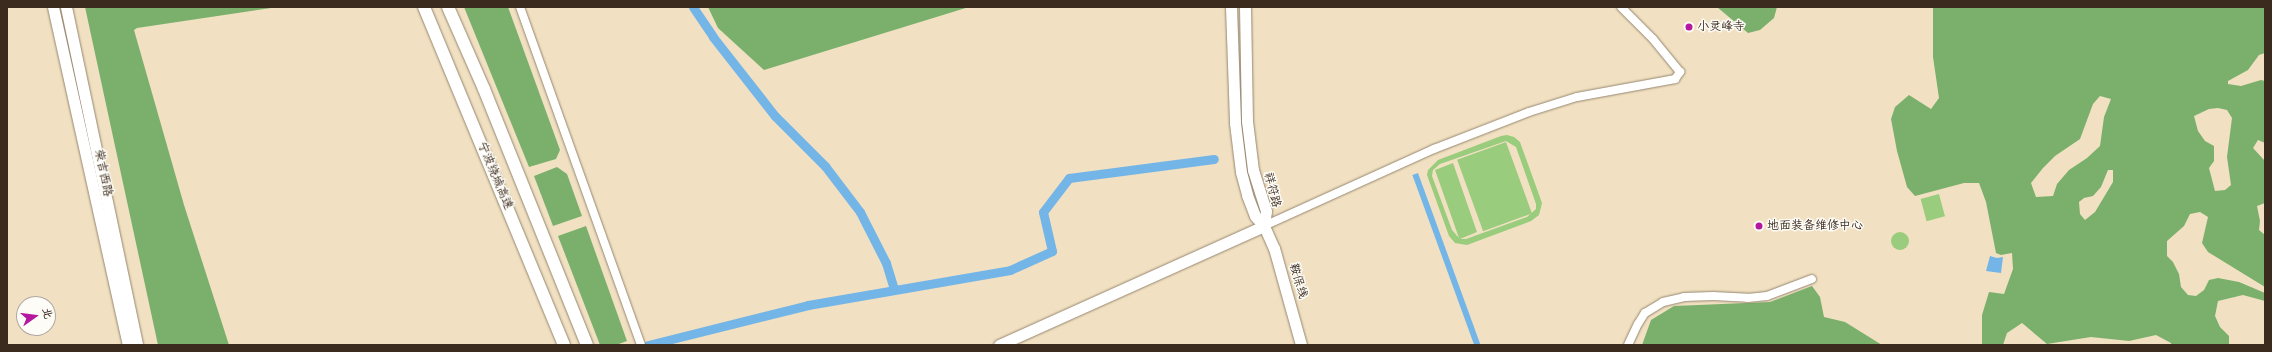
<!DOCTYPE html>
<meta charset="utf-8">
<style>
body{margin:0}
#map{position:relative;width:2272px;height:352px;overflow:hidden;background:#f1e1c2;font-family:Itim,"LXGW WenKai TC",sans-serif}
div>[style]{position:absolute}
.green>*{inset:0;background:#99cc7c;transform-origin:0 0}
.round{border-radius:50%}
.forest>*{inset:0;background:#7ab06c}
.water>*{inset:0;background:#74b5e8;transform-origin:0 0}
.canal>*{height:9px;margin:-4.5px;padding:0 4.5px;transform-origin:4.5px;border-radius:4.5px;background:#74b5e8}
.roads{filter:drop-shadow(0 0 1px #968670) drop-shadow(0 0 1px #968670)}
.minor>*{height:8px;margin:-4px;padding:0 4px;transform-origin:4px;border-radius:4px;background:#fff}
.major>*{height:11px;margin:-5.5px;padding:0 5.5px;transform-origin:5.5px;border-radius:5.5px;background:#fff}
.highway>*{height:12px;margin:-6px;padding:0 6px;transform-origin:6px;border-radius:6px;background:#fff}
.dots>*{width:11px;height:11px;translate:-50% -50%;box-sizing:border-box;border:2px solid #fdfcf7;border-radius:50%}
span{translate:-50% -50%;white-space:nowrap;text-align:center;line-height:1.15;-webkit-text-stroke:3px #fdfcf7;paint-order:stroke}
.poi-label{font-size:12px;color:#3b2a1e}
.left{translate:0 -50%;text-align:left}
.street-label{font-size:12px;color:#3b2a1e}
.frame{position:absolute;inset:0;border:8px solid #3b2a1e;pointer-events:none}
.north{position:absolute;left:16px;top:296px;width:40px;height:40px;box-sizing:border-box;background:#fdfcf7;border:1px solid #afa8a0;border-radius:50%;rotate:76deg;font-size:11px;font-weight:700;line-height:16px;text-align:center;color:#3b2a1e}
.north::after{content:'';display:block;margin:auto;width:14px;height:18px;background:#b5179e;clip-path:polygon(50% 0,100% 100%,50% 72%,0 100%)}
</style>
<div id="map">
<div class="green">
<i style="clip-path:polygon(evenodd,1507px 135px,1514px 137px,1520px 142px,1542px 203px,1539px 215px,1531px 221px,1467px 245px,1455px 243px,1449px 236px,1427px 175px,1428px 170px,1438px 160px,1501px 136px,1507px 135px,1506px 141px,1516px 147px,1536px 204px,1536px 209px,1527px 217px,1466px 239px,1460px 239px,1477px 232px,1453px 163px,1435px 170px,1459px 238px,1452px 230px,1432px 176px,1433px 170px,1440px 164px,1506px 141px)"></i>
<i style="left:1506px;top:142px;width:76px;height:52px;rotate:70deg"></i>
<i style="left:1939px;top:194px;width:23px;height:19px;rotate:75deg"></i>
<i class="round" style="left:1891px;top:232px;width:18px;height:18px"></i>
</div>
<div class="forest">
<i style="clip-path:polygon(85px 7px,278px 7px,137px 28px,134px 30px,184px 205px,229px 345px,158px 345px)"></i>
<i style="clip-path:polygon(464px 7px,508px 7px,560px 150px,556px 159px,529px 167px)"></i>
<i style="clip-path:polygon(708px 7px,969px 7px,764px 70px,718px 28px)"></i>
<i style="clip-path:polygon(1717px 7px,1777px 7px,1774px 18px,1760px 30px,1748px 33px)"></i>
<i style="clip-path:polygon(evenodd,1933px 7px,2265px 7px,2265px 53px,2259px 55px,2248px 70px,2228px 81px,2228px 84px,2241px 86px,2261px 80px,2265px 81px,2265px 143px,2258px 140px,2253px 148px,2265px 161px,2265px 203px,2257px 206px,2260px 221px,2259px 230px,2265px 235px,2265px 287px,2208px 252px,2202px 243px,2208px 217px,2200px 212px,2190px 214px,2184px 226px,2167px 241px,2167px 256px,2173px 262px,2179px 274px,2181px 287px,2188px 295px,2196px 296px,2204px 290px,2209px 280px,2218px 278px,2239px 282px,2265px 293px,2265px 301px,2243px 295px,2218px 301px,2215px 316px,2220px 327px,2229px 336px,2229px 345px,2171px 345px,2171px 343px,2156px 335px,2129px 341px,2091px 337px,2047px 344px,2022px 323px,2007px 333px,2003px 345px,1982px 345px,1982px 315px,1989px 292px,2004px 294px,2013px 269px,2012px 253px,2001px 255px,1996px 253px,1986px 202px,1979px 183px,1964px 183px,1915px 196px,1907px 187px,1897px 151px,1891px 119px,1895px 107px,1909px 95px,1931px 109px,1939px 98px,1933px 57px,1933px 7px,2100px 96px,2111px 99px,2104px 117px,2100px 146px,2087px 158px,2069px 170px,2057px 184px,2053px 196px,2036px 197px,2031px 183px,2043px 168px,2055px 156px,2080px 139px,2093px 104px,2100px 96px,1933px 7px,2218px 108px,2227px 110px,2232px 118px,2227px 157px,2231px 185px,2225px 190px,2215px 191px,2209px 168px,2214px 161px,2214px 146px,2205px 141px,2198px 131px,2194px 116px,2209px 109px,2218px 108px,1933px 7px,2108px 170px,2113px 170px,2113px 182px,2095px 212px,2085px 220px,2080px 214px,2079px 202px,2084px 198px,2093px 196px,2101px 187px,2108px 170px)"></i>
<i style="clip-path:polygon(557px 167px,567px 174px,582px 216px,553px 226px,534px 176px)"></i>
<i style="clip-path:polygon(586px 226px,627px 341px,616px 345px,600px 345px,558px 236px)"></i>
<i style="clip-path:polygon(1812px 286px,1820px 297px,1824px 317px,1845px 322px,1882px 345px,1642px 345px,1651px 320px,1674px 306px,1770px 302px)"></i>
</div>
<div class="water">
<i style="left:1418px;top:173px;width:184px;height:6px;rotate:70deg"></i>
<i style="clip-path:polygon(1990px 256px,1997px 258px,2003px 257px,2001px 273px,1986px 271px)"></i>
</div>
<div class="canal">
<i style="left:693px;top:7px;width:36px;rotate:56deg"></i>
<i style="left:713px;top:37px;width:100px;rotate:51.9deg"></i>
<i style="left:775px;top:116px;width:71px;rotate:45deg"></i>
<i style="left:825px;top:166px;width:58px;rotate:52.7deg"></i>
<i style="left:860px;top:212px;width:57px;rotate:63deg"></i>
<i style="left:886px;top:263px;width:28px;rotate:73deg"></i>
<i style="left:648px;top:345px;width:165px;rotate:-14deg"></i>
<i style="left:808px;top:305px;width:205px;rotate:-9.8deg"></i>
<i style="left:1010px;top:270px;width:46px;rotate:-24.3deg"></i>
<i style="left:1052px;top:251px;width:40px;rotate:-103deg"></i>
<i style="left:1043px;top:212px;width:43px;rotate:-52.6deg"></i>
<i style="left:1069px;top:178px;width:146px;rotate:-7.5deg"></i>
</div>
<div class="roads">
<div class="minor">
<i style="left:520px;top:7px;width:359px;rotate:70.3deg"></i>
<i style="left:1264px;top:226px;width:187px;rotate:-24.4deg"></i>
<i style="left:1434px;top:149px;width:102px;rotate:-21.3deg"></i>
<i style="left:1529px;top:112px;width:50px;rotate:-17.4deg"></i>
<i style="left:1577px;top:97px;width:100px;rotate:-10.4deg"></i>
<i style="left:1675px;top:79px;width:9px;rotate:-54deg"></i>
<i style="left:1680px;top:72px;width:43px;rotate:-129.3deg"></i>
<i style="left:1653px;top:39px;width:45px;rotate:-135deg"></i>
<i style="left:1628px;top:345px;width:23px;rotate:-65deg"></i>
<i style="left:1638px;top:324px;width:13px;rotate:-58deg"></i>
<i style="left:1645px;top:313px;width:21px;rotate:-31deg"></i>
<i style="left:1663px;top:302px;width:22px;rotate:-13deg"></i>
<i style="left:1684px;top:297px;width:29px;rotate:-2deg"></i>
<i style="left:1713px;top:296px;width:35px;rotate:3deg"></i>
<i style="left:1748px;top:298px;width:19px;rotate:-6deg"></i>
<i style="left:1767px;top:296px;width:48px;rotate:-20.7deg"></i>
</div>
<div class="major">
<i style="left:53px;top:7px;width:346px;rotate:77.5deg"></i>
<i style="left:66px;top:7px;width:345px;rotate:78.1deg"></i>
<i style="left:1231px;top:7px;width:116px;rotate:88deg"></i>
<i style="left:1235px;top:123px;width:49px;rotate:83deg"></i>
<i style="left:1241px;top:172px;width:24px;rotate:75deg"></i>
<i style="left:1247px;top:195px;width:22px;rotate:69deg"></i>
<i style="left:1255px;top:216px;width:13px;rotate:48deg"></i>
<i style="left:1264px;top:226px;width:24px;rotate:66deg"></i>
<i style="left:1274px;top:248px;width:101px;rotate:74.4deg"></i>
<i style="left:1245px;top:7px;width:114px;rotate:89deg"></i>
<i style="left:1247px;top:121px;width:49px;rotate:83deg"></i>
<i style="left:1253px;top:170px;width:43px;rotate:72.4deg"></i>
<i style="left:1266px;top:211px;width:15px;rotate:98deg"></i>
<i style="left:999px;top:345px;width:290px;rotate:-24.2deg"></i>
</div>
<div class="highway">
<i style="left:424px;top:7px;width:366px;rotate:67.5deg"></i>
<i style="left:448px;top:7px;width:90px;rotate:66.3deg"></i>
<i style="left:484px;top:89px;width:276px;rotate:68.1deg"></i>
</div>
</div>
<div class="dots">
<i style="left:1689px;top:27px;background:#b5179e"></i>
<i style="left:1759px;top:226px;background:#b5179e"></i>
</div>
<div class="poi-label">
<span class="left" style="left:1697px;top:27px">小灵峰寺</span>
<span class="left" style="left:1767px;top:226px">地面装备维修中心</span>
</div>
<div class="street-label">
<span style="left:103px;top:173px;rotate:78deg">荣吉西路</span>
<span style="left:495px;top:176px;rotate:67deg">宁波绕城高速</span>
<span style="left:1272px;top:190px;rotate:76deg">祥符路</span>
<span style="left:1298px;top:281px;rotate:74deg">鞍保线</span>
</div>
<div class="frame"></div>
<div class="north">北</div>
</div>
